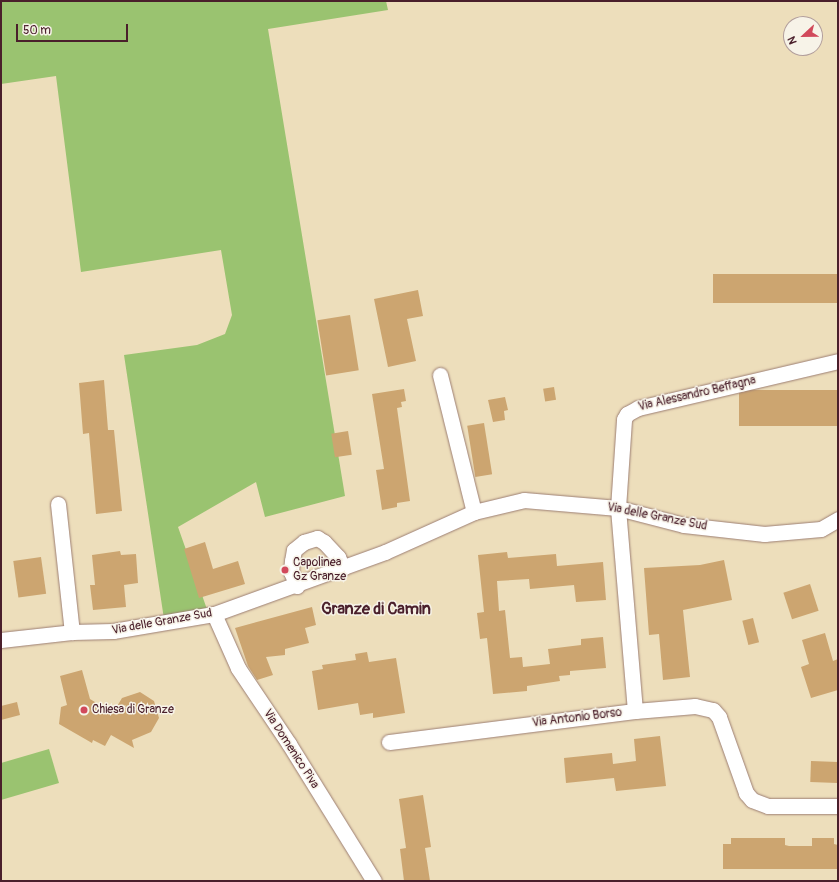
<!DOCTYPE html>
<style>
body{margin:0}
#map{position:relative;width:839px;height:882px;overflow:hidden;background:#eddebb;font-family:Pangolin,sans-serif}
div>[style]{position:absolute}
.green>*{inset:0;background:#9ac370}
.building>*{inset:0;background:#cca570;transform-origin:0 0}
.roads{filter:drop-shadow(0 0 1px #9c7e73) drop-shadow(0 0 1px #9c7e73)}
.street>*{height:15px;margin:-7.5px;padding:0 7.5px;transform-origin:7.5px;border-radius:7.5px;background:#fff}
.dots>*{width:11px;height:11px;translate:-50% -50%;box-sizing:border-box;border:2px solid #f7f3e8;border-radius:50%}
span{translate:-50% -50%;white-space:nowrap;text-align:center;line-height:1.15;-webkit-text-stroke:3px #f7f3e8;paint-order:stroke}
.street-label{font-size:12px;color:#4a1f2b}
.poi-label{font-size:12px;color:#4a1f2b}
.left{translate:0 -50%;text-align:left}
.district-label{font-size:16px;color:#4a1f2b;font-weight:700}
.frame{position:absolute;inset:0;border:2px solid #4a1f2b;pointer-events:none}
.north{position:absolute;left:783px;top:16px;width:40px;height:40px;box-sizing:border-box;background:#f7f3e8;border:1px solid #b29e9c;border-radius:50%;rotate:248deg;font-size:11px;font-weight:700;line-height:16px;text-align:center;color:#4a1f2b}
.north::after{content:'';display:block;margin:auto;width:14px;height:18px;background:#d1495b;clip-path:polygon(50% 0,100% 100%,50% 72%,0 100%)}
.scale{position:absolute;left:16px;top:24px;width:112px;height:18px;box-sizing:border-box;border:2px solid #4a1f2b;border-top:0;padding-left:5px;font-size:12px;line-height:14px;white-space:nowrap;color:#4a1f2b;-webkit-text-stroke:3px #f7f3e8;paint-order:stroke}
</style>
<div id="map">
<div class="green">
<i style="clip-path:polygon(1px 1px,386px 1px,388px 10px,268px 29px,345px 496px,265px 517px,256px 482px,178px 527px,209px 615px,164px 619px,124px 355px,197px 345px,225px 334px,232px 315px,221px 250px,81px 272px,56px 76px,1px 84px)"></i>
<i style="clip-path:polygon(49px 749px,59px 783px,1px 800px,1px 763px)"></i>
</div>
<div class="building">
<i style="left:838px;top:274px;width:29px;height:125px;rotate:90deg"></i>
<i style="clip-path:polygon(418px 290px,423px 316px,407px 319px,416px 361px,388px 367px,374px 299px)"></i>
<i style="left:350px;top:315px;width:56px;height:33px;rotate:81deg"></i>
<i style="clip-path:polygon(104px 380px,108px 430px,114px 430px,122px 511px,96px 514px,89px 433px,83px 434px,79px 383px)"></i>
<i style="left:554px;top:387px;width:13px;height:11px;rotate:81deg"></i>
<i style="clip-path:polygon(404px 389px,406px 401px,401px 402px,402px 407px,397px 408px,410px 501px,397px 503px,397px 507px,382px 510px,376px 470px,384px 469px,372px 394px)"></i>
<i style="left:838px;top:390px;width:36px;height:99px;rotate:90deg"></i>
<i style="clip-path:polygon(505px 397px,508px 410px,504px 411px,505px 420px,493px 422px,488px 400px)"></i>
<i style="left:484px;top:423px;width:52px;height:17px;rotate:81deg"></i>
<i style="left:348px;top:431px;width:24px;height:17px;rotate:81deg"></i>
<i style="clip-path:polygon(205px 542px,213px 569px,238px 561px,245px 584px,199px 598px,184px 549px)"></i>
<i style="clip-path:polygon(120px 551px,121px 555px,136px 554px,138px 583px,124px 585px,126px 607px,93px 610px,90px 585px,95px 585px,92px 555px)"></i>
<i style="clip-path:polygon(507px 552px,508px 558px,556px 554px,557px 566px,603px 562px,606px 600px,576px 602px,574px 585px,530px 589px,529px 579px,497px 581px,499px 611px,505px 610px,510px 658px,522px 657px,523px 667px,550px 664px,548px 649px,581px 645px,581px 639px,603px 637px,606px 668px,570px 671px,570px 675px,559px 676px,560px 681px,527px 686px,527px 691px,493px 694px,487px 638px,480px 639px,477px 613px,484px 612px,478px 555px)"></i>
<i style="left:41px;top:557px;width:37px;height:28px;rotate:82deg"></i>
<i style="clip-path:polygon(724px 560px,732px 600px,683px 610px,690px 677px,663px 680px,659px 634px,649px 635px,644px 568px,700px 565px)"></i>
<i style="left:810px;top:584px;width:28px;height:28px;rotate:72deg"></i>
<i style="clip-path:polygon(312px 607px,316px 625px,305px 628px,309px 643px,285px 649px,285px 655px,266px 657px,273px 675px,257px 680px,248px 666px,235px 628px)"></i>
<i style="left:753px;top:618px;width:25px;height:11px;rotate:76deg"></i>
<i style="clip-path:polygon(825px 633px,833px 661px,838px 659px,838px 690px,811px 698px,801px 667px,809px 664px,802px 640px)"></i>
<i style="clip-path:polygon(367px 652px,369px 662px,396px 658px,405px 713px,373px 718px,373px 713px,360px 715px,358px 703px,318px 710px,312px 671px,323px 669px,322px 665px,356px 660px,355px 654px)"></i>
<i style="clip-path:polygon(82px 670px,90px 699px,113px 713px,122px 698px,140px 692px,154px 701px,159px 718px,151px 732px,132px 740px,134px 748px,111px 735px,105px 746px,93px 740px,92px 743px,59px 724px,61px 707px,67px 705px,60px 676px)"></i>
<i style="clip-path:polygon(17px 702px,20px 715px,1px 720px,1px 706px)"></i>
<i style="clip-path:polygon(660px 736px,666px 786px,616px 791px,614px 778px,566px 783px,564px 758px,612px 753px,613px 764px,636px 761px,634px 739px)"></i>
<i style="left:811px;top:761px;width:27px;height:21px;rotate:2deg"></i>
<i style="clip-path:polygon(423px 795px,431px 847px,425px 848px,430px 881px,404px 881px,400px 849px,406px 848px,399px 799px)"></i>
<i style="clip-path:polygon(731px 838px,785px 838px,785px 845px,789px 846px,812px 846px,812px 838px,834px 838px,834px 844px,838px 845px,838px 869px,723px 869px,723px 844px,731px 844px)"></i>
</div>
<div class="roads">
<div class="street">
<i style="left:440px;top:375px;width:141px;rotate:76.1deg"></i>
<i style="left:58px;top:504px;width:129px;rotate:83.8deg"></i>
<i style="left:297px;top:586px;width:15px;rotate:-113deg"></i>
<i style="left:291px;top:572px;width:11px;rotate:-85deg"></i>
<i style="left:292px;top:561px;width:11px;rotate:-80deg"></i>
<i style="left:294px;top:550px;width:13px;rotate:-39deg"></i>
<i style="left:304px;top:542px;width:14px;rotate:-17deg"></i>
<i style="left:317px;top:538px;width:8px;rotate:30deg"></i>
<i style="left:324px;top:542px;width:21px;rotate:47deg"></i>
<i style="left:338px;top:557px;width:12px;rotate:66deg"></i>
<i style="left:214px;top:614px;width:59px;rotate:66deg"></i>
<i style="left:238px;top:668px;width:92px;rotate:56.1deg"></i>
<i style="left:289px;top:744px;width:161px;rotate:58.2deg"></i>
<i style="left:1px;top:640px;width:71px;rotate:-6.4deg"></i>
<i style="left:72px;top:632px;width:41px;rotate:-1.4deg"></i>
<i style="left:113px;top:631px;width:102px;rotate:-9.6deg"></i>
<i style="left:214px;top:614px;width:182px;rotate:-19.9deg"></i>
<i style="left:385px;top:552px;width:98px;rotate:-24.2deg"></i>
<i style="left:474px;top:512px;width:51px;rotate:-13.5deg"></i>
<i style="left:524px;top:500px;width:94px;rotate:4.9deg"></i>
<i style="left:618px;top:508px;width:68px;rotate:14.4deg"></i>
<i style="left:684px;top:525px;width:81px;rotate:6.4deg"></i>
<i style="left:764px;top:534px;width:57px;rotate:-5deg"></i>
<i style="left:821px;top:529px;width:20px;rotate:-30deg"></i>
<i style="left:635px;top:711px;width:60px;rotate:-4.8deg"></i>
<i style="left:695px;top:706px;width:18px;rotate:13deg"></i>
<i style="left:713px;top:710px;width:9px;rotate:49deg"></i>
<i style="left:719px;top:717px;width:81px;rotate:70.4deg"></i>
<i style="left:746px;top:793px;width:9px;rotate:49deg"></i>
<i style="left:752px;top:800px;width:17px;rotate:21deg"></i>
<i style="left:768px;top:806px;width:70px"></i>
<i style="left:389px;top:742px;width:248px;rotate:-7.2deg"></i>
<i style="left:635px;top:711px;width:204px;rotate:-94.8deg"></i>
<i style="left:618px;top:508px;width:89px;rotate:-86.1deg"></i>
<i style="left:624px;top:419px;width:6px;rotate:-59deg"></i>
<i style="left:627px;top:414px;width:13px;rotate:-29deg"></i>
<i style="left:638px;top:408px;width:205px;rotate:-13.2deg"></i>
</div>
</div>
<div class="dots">
<i style="left:285px;top:570px;background:#d1495b"></i>
<i style="left:84px;top:710px;background:#d1495b"></i>
</div>
<div class="street-label">
<span style="left:697px;top:394px;rotate:-13deg">Via Alessandro Beffagna</span>
<span style="left:657px;top:517px;rotate:11deg">Via delle Granze Sud</span>
<span style="left:162px;top:622px;rotate:-10deg">Via delle Granze Sud</span>
<span style="left:577px;top:718px;rotate:-7deg">Via Antonio Borso</span>
<span style="left:291px;top:749px;rotate:57deg">Via Domenico Piva</span>
</div>
<div class="poi-label">
<span class="left" style="left:293px;top:570px">Capolinea<br>Gz Granze</span>
<span class="left" style="left:92px;top:710px">Chiesa di Granze</span>
</div>
<div class="district-label">
<span style="left:376px;top:609px">Granze di Camin</span>
</div>
<div class="frame"></div>
<div class="north">N</div>
<div class="scale">50 m</div>
</div>
